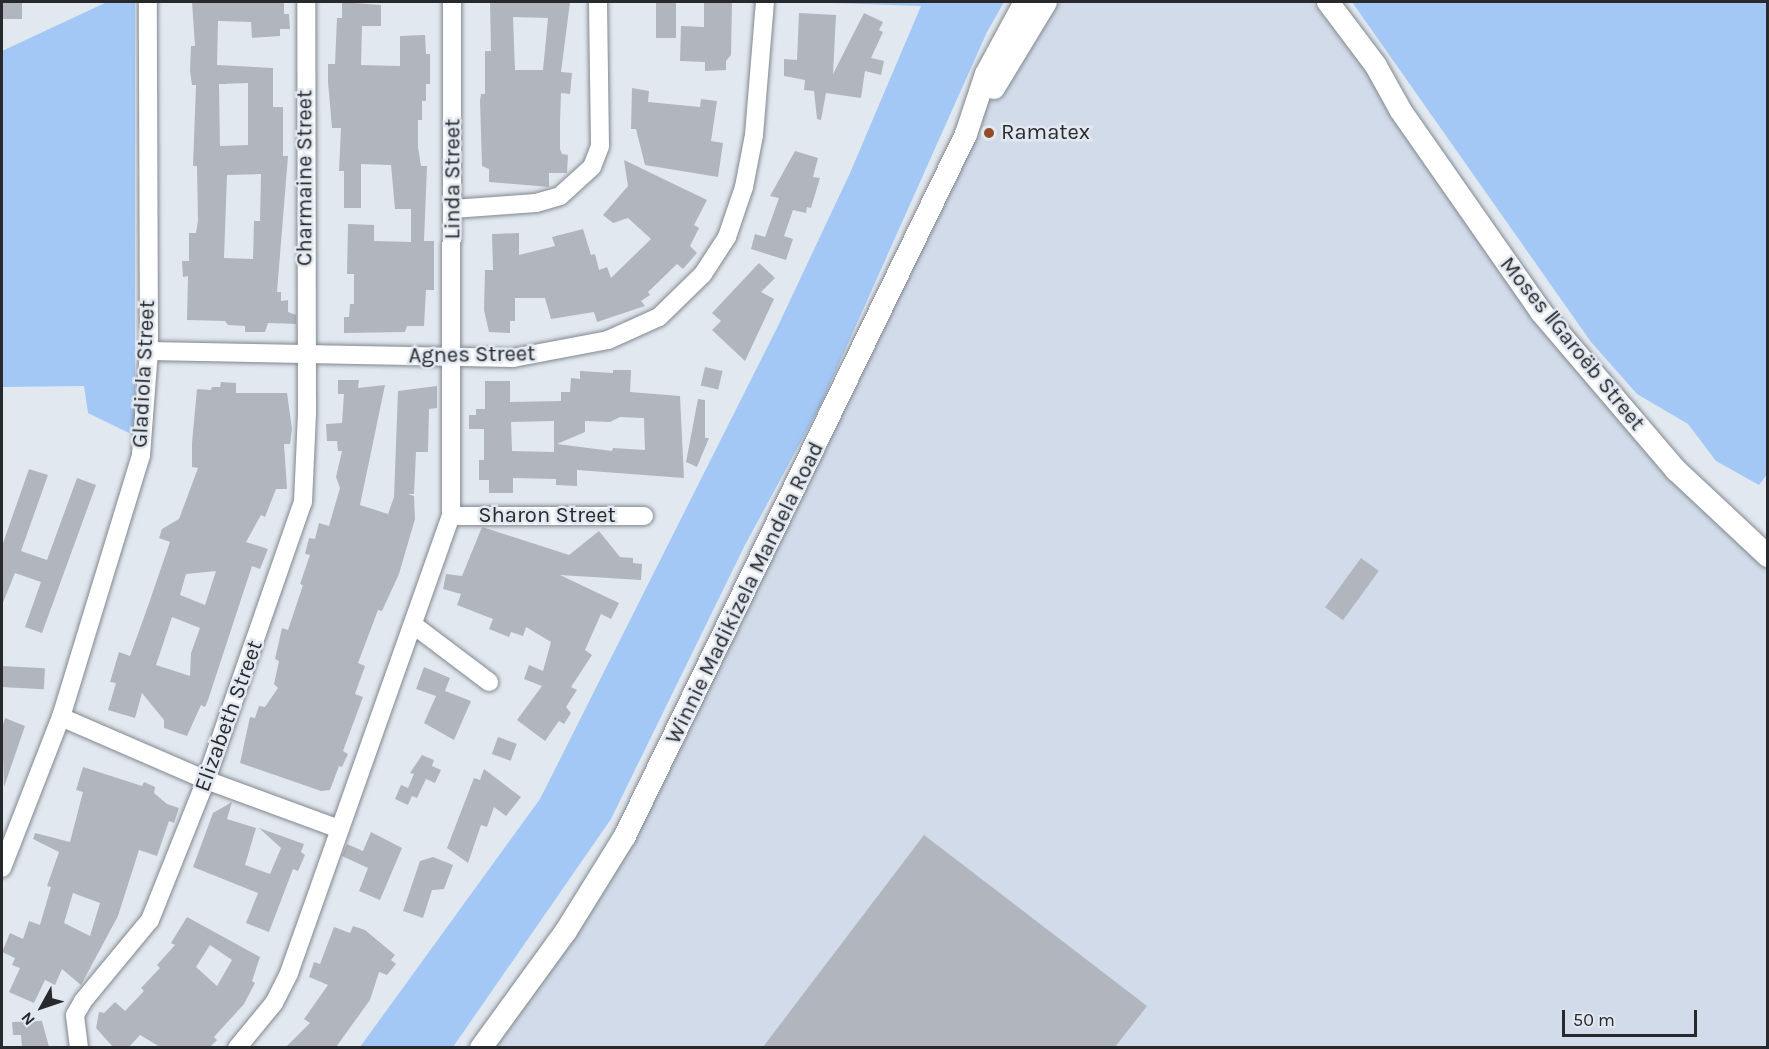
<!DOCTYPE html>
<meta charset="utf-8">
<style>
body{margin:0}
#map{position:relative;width:1769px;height:1049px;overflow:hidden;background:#e2e8f0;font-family:Karla,sans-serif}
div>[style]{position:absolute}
.built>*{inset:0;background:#d1dbe9}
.green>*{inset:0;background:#a3c8f6}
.building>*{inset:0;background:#b1b6be;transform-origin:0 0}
.roads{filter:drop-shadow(0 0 2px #81878e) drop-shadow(0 0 2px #81878e)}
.minor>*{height:18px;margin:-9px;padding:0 9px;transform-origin:9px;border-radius:9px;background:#fff}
.major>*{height:22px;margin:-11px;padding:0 11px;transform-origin:11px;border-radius:11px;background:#fff}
.dots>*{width:16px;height:16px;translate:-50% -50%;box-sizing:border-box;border:3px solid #e2e8f0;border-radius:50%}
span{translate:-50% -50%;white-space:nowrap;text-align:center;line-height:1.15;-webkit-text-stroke:5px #e2e8f0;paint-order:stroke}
.poi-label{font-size:22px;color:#27292c}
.left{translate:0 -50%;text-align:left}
.street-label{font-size:22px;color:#27292c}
.frame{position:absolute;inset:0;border:3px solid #27292c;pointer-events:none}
.north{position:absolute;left:12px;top:977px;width:60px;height:60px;-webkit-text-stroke:4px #e2e8f0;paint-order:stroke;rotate:230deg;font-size:16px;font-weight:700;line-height:24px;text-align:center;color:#27292c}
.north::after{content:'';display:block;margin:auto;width:21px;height:27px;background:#27292c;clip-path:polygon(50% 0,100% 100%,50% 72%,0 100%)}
.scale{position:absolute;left:1562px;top:1010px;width:135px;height:27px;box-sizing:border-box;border:3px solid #27292c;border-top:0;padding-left:8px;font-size:18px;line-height:21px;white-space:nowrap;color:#27292c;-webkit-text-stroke:4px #e2e8f0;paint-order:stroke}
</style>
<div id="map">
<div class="built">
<i style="clip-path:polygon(1045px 2px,1312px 2px,1401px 111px,1579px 358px,1767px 554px,1767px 1047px,481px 1048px,573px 928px,966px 134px)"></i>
</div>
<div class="green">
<i style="clip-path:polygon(107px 2px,135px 3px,135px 436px,88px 413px,84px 386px,2px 387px,2px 51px)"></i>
<i style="clip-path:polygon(802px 2px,1004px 2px,987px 32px,820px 406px,745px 545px,611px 819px,453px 1047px,360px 1047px,540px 799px,777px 328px,850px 173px,921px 6px)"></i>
<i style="clip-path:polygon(1352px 2px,1767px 2px,1768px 473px,1759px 485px,1716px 461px,1688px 424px,1637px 394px,1591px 342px)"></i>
</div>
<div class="building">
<i style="left:2px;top:2px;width:20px;height:17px"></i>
<i style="clip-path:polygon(evenodd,192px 2px,284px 2px,284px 14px,289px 14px,290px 29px,280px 29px,280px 36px,252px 38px,251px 22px,218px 21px,217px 65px,273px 68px,273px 107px,283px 107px,283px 156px,288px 156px,277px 292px,281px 292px,281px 301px,288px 300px,288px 312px,296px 315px,296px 324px,268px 323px,265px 332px,245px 332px,245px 326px,228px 325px,225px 321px,187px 320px,188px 276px,183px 277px,182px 261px,189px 261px,189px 233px,196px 233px,198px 221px,197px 166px,193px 166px,196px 85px,192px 85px,190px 71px,191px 46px,195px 46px,192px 2px,248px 83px,248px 145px,220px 146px,219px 84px,248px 83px,192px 2px,261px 174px,260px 221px,254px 221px,253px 259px,224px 258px,227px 175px,261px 174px)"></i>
<i style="clip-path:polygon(342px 2px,381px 5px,381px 26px,362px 26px,361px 65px,400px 66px,400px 36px,425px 35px,426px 54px,430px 54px,430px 84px,426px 84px,426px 101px,422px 101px,422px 120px,418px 120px,418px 147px,421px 166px,427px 166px,424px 241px,434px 241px,434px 290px,426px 290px,424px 326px,407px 326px,405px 332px,344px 333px,344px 317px,349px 317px,350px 304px,354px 304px,354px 274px,347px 274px,348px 224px,374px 225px,374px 241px,411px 242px,411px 209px,395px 209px,391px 165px,361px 164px,361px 208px,344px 208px,344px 171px,339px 171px,341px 128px,332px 128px,328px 82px,328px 64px,335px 64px,337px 18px,342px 18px)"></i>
<i style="clip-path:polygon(evenodd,490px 2px,570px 2px,561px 72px,572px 73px,570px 94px,561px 93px,560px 122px,560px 149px,562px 154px,568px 155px,567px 173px,549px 173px,549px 187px,489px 182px,489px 169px,482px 166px,480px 101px,481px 94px,485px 94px,485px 51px,491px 51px,490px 2px,513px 17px,548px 18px,543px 70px,515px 70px,513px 17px)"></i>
<i style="left:656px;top:2px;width:20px;height:36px"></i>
<i style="clip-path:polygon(704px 2px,732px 2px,731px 55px,726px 61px,726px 70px,705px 71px,705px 62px,680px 61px,681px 26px,704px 27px)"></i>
<i style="clip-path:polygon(799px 13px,836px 15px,833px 74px,864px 13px,883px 22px,879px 30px,883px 32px,871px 58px,884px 61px,881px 75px,865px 71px,861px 98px,826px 93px,821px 120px,817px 119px,814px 91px,804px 90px,805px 80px,784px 76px,784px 59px,797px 60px)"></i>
<i style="clip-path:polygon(632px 88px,649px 91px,648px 102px,700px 107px,701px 99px,717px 101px,711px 141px,723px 143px,718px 177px,645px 165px,636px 129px,631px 129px)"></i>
<i style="clip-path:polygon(795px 151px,818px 158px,813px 177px,820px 178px,811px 208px,807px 207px,806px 213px,793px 210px,784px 236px,793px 239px,786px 260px,751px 249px,755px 234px,765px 237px,779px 198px,770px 196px)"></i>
<i style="clip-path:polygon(624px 160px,707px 200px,694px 225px,699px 228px,690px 246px,697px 253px,683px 269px,677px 264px,648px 292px,650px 295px,641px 301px,645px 306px,597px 322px,594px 312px,551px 319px,545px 298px,515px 298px,515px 321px,510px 321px,510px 333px,489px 332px,484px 310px,485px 270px,493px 270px,492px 234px,519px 233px,519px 255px,555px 246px,552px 237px,583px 229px,591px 255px,595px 254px,599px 270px,607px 267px,611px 278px,651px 239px,628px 218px,613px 223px,603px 215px,628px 186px)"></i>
<i style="clip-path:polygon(759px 263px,775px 278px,761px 292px,774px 299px,745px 361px,712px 330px,721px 321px,712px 313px)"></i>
<i style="left:705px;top:367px;width:18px;height:19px;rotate:13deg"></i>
<i style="clip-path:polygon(evenodd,613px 370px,631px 370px,630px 392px,680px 396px,684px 478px,577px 470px,577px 486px,556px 485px,556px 479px,513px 478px,513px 493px,489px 493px,489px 480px,479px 480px,479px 460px,484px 460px,484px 429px,469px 429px,469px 415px,476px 415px,476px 409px,485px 409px,485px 381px,510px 381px,510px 402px,561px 401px,561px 392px,570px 392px,571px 378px,580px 379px,580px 371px,613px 373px,613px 370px,620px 417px,644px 418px,645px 450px,613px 448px,612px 451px,557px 444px,585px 432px,585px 421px,610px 422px,620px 417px,613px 370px,554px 421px,554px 452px,512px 451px,511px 422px,554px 421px)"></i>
<i style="clip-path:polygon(338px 380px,359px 380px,358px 388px,385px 385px,360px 505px,388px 514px,394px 497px,398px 391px,437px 386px,437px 408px,429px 409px,428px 452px,416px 452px,414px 494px,408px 494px,414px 496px,415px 519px,399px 574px,382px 611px,378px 610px,358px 663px,365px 666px,355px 694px,363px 697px,343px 751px,348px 754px,342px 767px,339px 766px,330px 790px,321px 791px,240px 763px,250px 717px,255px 718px,259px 706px,265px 707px,278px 688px,274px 684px,279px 661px,275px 659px,282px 628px,288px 630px,303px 585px,300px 584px,310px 555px,305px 554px,309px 538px,315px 539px,319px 523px,329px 526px,340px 488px,336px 477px,342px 451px,338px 451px,337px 441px,327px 441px,326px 424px,342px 423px,344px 394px,338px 394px)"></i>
<i style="clip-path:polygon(evenodd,221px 382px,236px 383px,236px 393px,287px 393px,292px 429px,290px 444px,284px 444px,287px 489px,276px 489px,265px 517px,261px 515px,246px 542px,268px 549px,260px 569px,252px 566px,208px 700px,205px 707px,201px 705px,187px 736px,164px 728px,164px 720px,142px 693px,135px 718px,108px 710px,116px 683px,110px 682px,119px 652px,130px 656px,148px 606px,170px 542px,159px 538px,162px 529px,179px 519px,198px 468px,192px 467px,192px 443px,197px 389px,211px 390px,212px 387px,220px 387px,221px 382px,216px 571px,205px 605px,180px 595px,186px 574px,216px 571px,221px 382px,172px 617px,200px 628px,191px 653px,190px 676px,156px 665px,172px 617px)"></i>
<i style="clip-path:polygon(698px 399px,705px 400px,705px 438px,709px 438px,697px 467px,686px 462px)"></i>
<i style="clip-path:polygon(29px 469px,48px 475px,21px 551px,47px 560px,77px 478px,96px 485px,42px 633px,25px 627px,41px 582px,15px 573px,2px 605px,2px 546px)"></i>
<i style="clip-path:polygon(482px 527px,569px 555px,599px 531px,620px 557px,633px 558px,633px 563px,642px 564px,641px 580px,560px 575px,619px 603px,611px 619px,601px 614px,585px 650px,592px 655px,571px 687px,577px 690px,566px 707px,571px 713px,564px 724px,559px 721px,545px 741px,517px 720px,542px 686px,524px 679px,529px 665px,543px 671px,551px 642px,526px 627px,523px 636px,511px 632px,509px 637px,489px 629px,493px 619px,457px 605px,461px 594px,443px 589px,446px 574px,462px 576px)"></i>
<i style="left:1361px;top:558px;width:22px;height:61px;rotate:36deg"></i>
<i style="left:2px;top:666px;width:43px;height:21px;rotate:3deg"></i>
<i style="clip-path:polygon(424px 667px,450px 678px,445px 691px,471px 701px,454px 740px,424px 723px,436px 696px,416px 689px)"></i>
<i style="clip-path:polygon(5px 718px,25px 726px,4px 787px,2px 728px)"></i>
<i style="left:498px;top:737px;width:20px;height:18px;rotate:20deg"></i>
<i style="clip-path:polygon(422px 755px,434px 760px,432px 766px,441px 770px,435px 783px,426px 779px,417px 798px,412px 796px,408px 805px,395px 799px,401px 785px,408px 788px,414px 774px,410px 773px)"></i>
<i style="clip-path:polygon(evenodd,83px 767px,142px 786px,144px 782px,155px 787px,154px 793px,167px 804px,179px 808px,174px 823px,169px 821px,157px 856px,139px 850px,118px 916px,81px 985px,62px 969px,55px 985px,45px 980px,34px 1003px,9px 992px,20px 968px,12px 965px,15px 958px,2px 952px,10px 933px,23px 939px,29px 921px,40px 925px,51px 887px,47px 886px,59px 852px,33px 839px,35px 833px,70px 842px,83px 792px,76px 790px,83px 767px,73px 893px,100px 903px,90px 936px,64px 923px,73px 893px)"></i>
<i style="clip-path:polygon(484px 769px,521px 797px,506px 816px,494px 807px,487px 827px,481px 825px,468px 863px,447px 848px,474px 778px,480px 780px)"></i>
<i style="clip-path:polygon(232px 802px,227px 819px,256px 828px,245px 865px,270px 874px,281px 848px,259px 828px,304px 844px,301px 852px,305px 855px,298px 871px,293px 869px,269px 932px,246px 923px,258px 893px,193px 867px,213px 813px)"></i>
<i style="clip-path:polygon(371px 832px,402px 848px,380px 900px,359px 891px,368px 868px,342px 856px,347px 844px,363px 851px)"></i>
<i style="clip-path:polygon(924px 835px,1147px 1006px,1115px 1047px,763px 1047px)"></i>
<i style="clip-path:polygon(433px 857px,453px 865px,444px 889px,432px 890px,423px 918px,403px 911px,420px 861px)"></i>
<i style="clip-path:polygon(evenodd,187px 917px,260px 957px,252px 981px,255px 983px,244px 1004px,214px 1037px,217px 1040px,210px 1047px,160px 1047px,140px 1035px,129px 1047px,113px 1047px,96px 1028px,99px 1012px,104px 1013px,115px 1002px,125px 1011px,144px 991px,141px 988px,160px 968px,157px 965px,175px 945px,171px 943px,187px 917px,210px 945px,232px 960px,217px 986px,196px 967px,210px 945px)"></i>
<i style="clip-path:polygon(353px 926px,365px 930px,395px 955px,391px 960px,396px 964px,387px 975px,379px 972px,370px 1000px,336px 1047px,286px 1047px,310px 1023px,304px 1019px,328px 985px,309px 977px,314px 962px,320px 964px,334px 927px,350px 933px)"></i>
<i style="clip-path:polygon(42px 1021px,49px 1047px,22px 1047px,21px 1035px,13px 1035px,12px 1022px)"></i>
</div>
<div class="roads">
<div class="minor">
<i style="left:453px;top:209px;width:83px;rotate:-4.1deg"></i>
<i style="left:536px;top:203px;width:25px;rotate:-16deg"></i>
<i style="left:560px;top:196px;width:43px;rotate:-42.2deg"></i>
<i style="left:592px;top:167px;width:22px;rotate:-69deg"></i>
<i style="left:600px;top:146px;width:144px;rotate:-90.8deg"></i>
<i style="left:149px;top:351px;width:364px;rotate:1.1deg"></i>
<i style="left:513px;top:358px;width:97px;rotate:-10.7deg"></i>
<i style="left:608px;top:340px;width:56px;rotate:-24.3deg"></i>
<i style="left:659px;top:317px;width:62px;rotate:-44.3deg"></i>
<i style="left:703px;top:274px;width:44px;rotate:-57deg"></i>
<i style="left:727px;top:237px;width:53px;rotate:-71.2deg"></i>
<i style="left:744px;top:187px;width:53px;rotate:-79.1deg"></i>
<i style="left:754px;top:135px;width:133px;rotate:-85.3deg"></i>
<i style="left:451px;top:516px;width:193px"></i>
<i style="left:415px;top:626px;width:93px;rotate:37.1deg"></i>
<i style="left:61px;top:717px;width:158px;rotate:23.5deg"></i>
<i style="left:206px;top:780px;width:142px;rotate:20.2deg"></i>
<i style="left:2px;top:868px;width:162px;rotate:-68.7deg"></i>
<i style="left:61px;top:717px;width:274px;rotate:-73deg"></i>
<i style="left:141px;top:455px;width:104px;rotate:-85.6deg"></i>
<i style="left:149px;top:351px;width:349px;rotate:-90.2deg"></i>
<i style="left:79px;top:1048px;width:33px;rotate:-97deg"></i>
<i style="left:75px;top:1015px;width:16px;rotate:-60deg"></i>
<i style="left:83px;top:1001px;width:105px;rotate:-50.4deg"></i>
<i style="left:150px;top:920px;width:151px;rotate:-68.2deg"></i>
<i style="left:206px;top:780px;width:294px;rotate:-70.8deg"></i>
<i style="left:303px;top:502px;width:89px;rotate:-87.4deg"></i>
<i style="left:307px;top:413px;width:411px;rotate:-90.1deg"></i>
<i style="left:237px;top:1048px;width:58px;rotate:-50.6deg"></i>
<i style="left:274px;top:1003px;width:34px;rotate:-63deg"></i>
<i style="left:289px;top:973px;width:485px;rotate:-70.5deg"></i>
<i style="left:451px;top:516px;width:514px;rotate:-89.89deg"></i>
</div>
<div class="major">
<i style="left:1328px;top:2px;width:80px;rotate:53.1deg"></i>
<i style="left:1376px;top:66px;width:51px;rotate:60.9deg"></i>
<i style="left:1401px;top:111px;width:245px;rotate:55.1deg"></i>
<i style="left:1541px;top:312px;width:208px;rotate:49.5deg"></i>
<i style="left:1676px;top:470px;width:126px;rotate:43.1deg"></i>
<i style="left:994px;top:88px;width:100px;rotate:-58.8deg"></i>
<i style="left:481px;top:1048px;width:145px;rotate:-54deg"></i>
<i style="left:566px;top:931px;width:112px;rotate:-58.2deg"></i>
<i style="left:625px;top:836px;width:780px;rotate:-64.09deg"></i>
<i style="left:966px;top:134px;width:63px;rotate:-71.6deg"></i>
<i style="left:986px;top:74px;width:82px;rotate:-61.6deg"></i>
</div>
</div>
<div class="dots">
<i style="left:989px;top:133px;background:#924a28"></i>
</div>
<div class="poi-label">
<span class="left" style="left:1001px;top:133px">Ramatex</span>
</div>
<div class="street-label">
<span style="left:305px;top:178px;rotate:-90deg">Charmaine Street</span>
<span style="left:453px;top:179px;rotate:-90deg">Linda Street</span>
<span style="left:1572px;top:344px;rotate:51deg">Moses ǁGaroëb Street</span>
<span style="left:472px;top:355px;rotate:-1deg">Agnes Street</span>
<span style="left:144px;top:374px;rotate:-87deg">Gladiola Street</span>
<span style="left:547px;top:516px">Sharon Street</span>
<span style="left:745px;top:593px;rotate:-64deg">Winnie Madikizela Mandela Road</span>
<span style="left:229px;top:716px;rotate:-70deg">Elizabeth Street</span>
</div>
<div class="frame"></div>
<div class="north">N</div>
<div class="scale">50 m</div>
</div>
